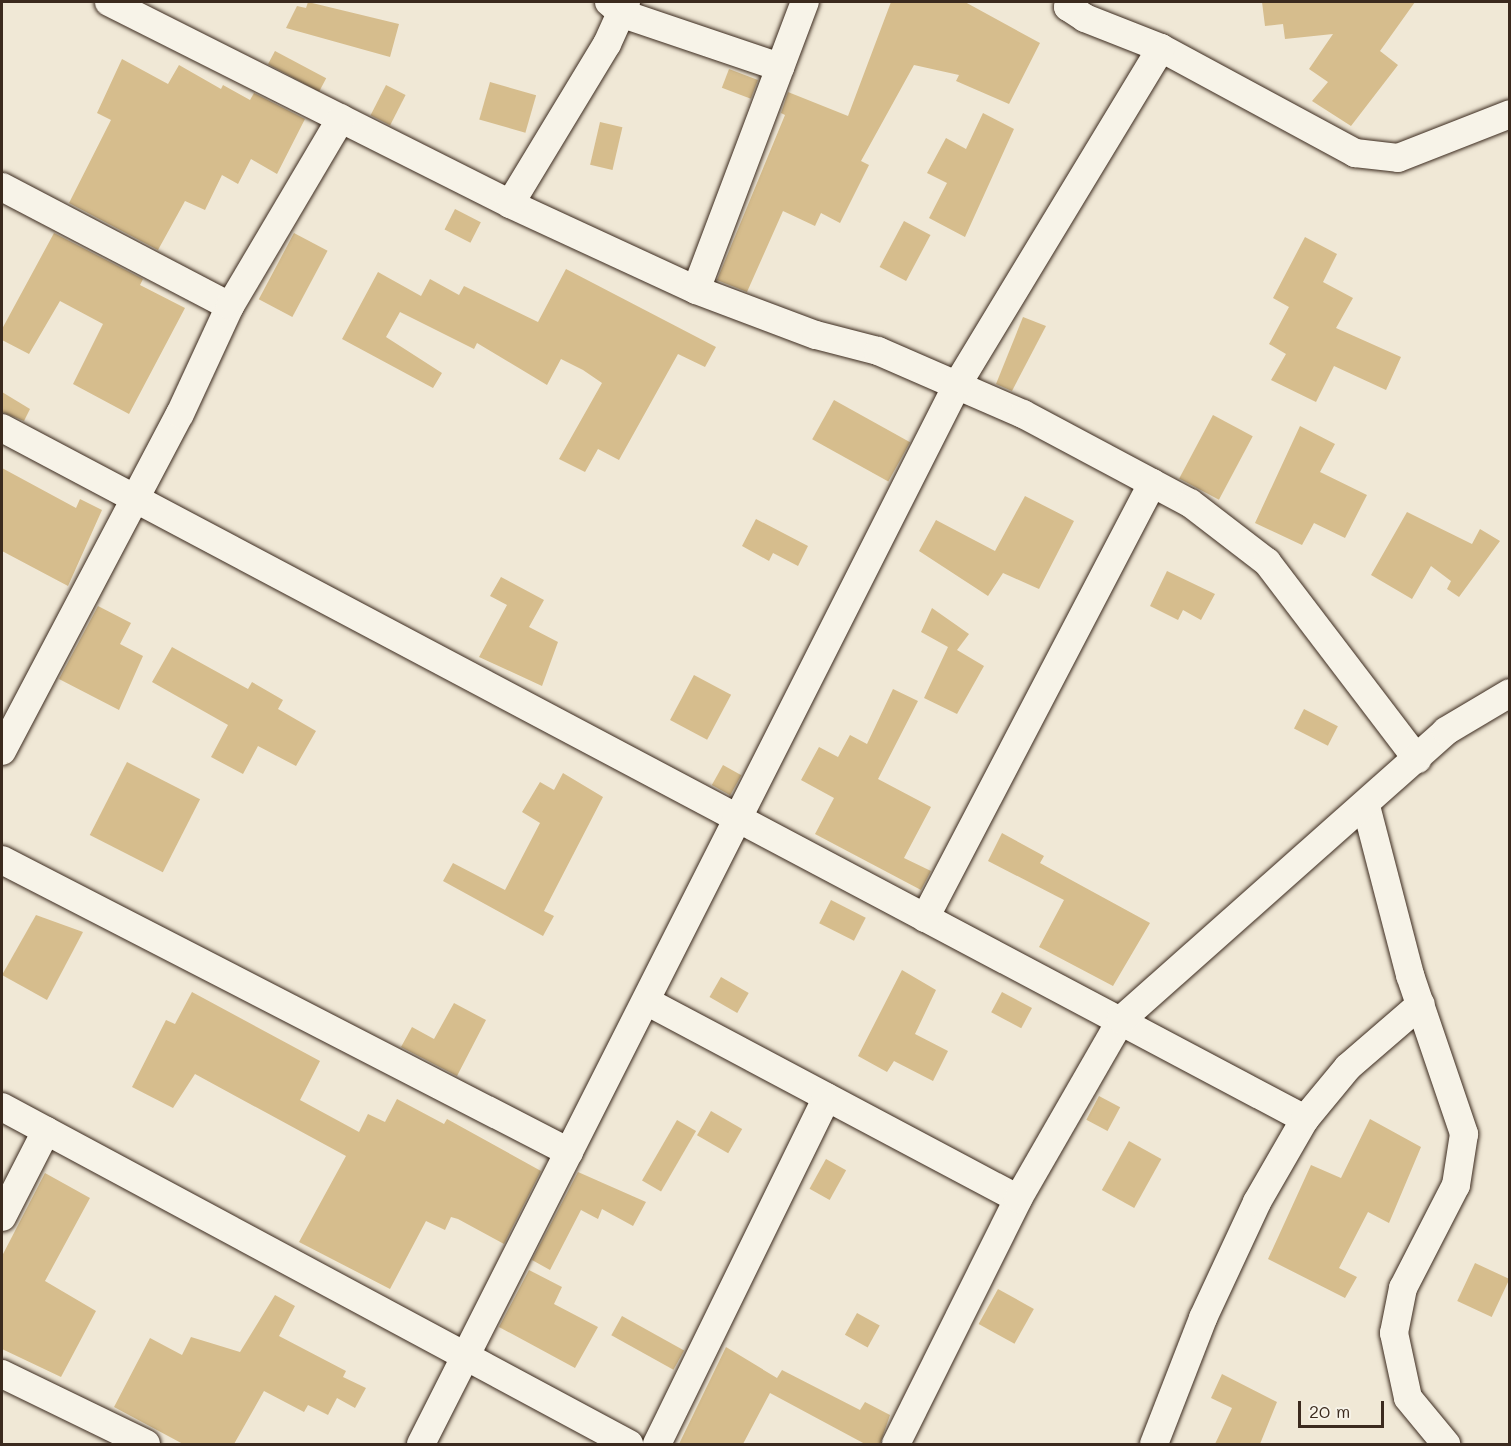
<!DOCTYPE html>
<style>
body{margin:0}
#map{position:relative;width:1511px;height:1446px;overflow:hidden;background:#f0e8d6;font-family:Mali,sans-serif}
div>[style]{position:absolute}
.building>*{inset:0;background:#d6bd8d;transform-origin:0 0}
.roads{filter:drop-shadow(0 0 2px #3b2a1e) drop-shadow(0 0 2px #3b2a1e)}
.minor>*{height:28px;margin:-14px;padding:0 14px;transform-origin:14px;border-radius:14px;background:#f7f3e8}
span{translate:-50% -50%;white-space:nowrap;text-align:center;line-height:1.15;-webkit-text-stroke:4.5px #f7f3e8;paint-order:stroke}
.frame{position:absolute;inset:0;border:3px solid #3b2a1e;pointer-events:none}
.scale{position:absolute;left:1298px;top:1401px;width:86px;height:27px;box-sizing:border-box;border:3px solid #3b2a1e;border-top:0;padding-left:8px;font-size:18px;line-height:21px;white-space:nowrap;color:#3b2a1e;-webkit-text-stroke:4px #f7f3e8;paint-order:stroke}
</style>
<div id="map">
<div class="building">
<i style="clip-path:polygon(308px 2px,399px 24px,390px 57px,286px 28px,297px 6px,306px 8px)"></i>
<i style="clip-path:polygon(891px 2px,965px 2px,1040px 43px,1009px 104px,956px 81px,959px 75px,914px 65px,861px 161px,869px 165px,840px 223px,821px 213px,815px 226px,783px 211px,747px 292px,717px 280px,785px 115px,781px 113px,788px 92px,848px 116px)"></i>
<i style="clip-path:polygon(1262px 2px,1415px 2px,1380px 51px,1398px 65px,1351px 126px,1312px 101px,1328px 82px,1309px 69px,1333px 34px,1285px 39px,1283px 24px,1265px 26px)"></i>
<i style="left:275px;top:51px;width:58px;height:15px;rotate:28deg"></i>
<i style="clip-path:polygon(122px 59px,168px 84px,179px 65px,221px 89px,223px 85px,250px 100px,254px 93px,305px 119px,277px 174px,251px 159px,238px 184px,222px 175px,205px 210px,185px 201px,158px 250px,69px 203px,111px 120px,97px 113px)"></i>
<i style="left:729px;top:69px;width:31px;height:20px;rotate:21deg"></i>
<i style="left:490px;top:82px;width:48px;height:39px;rotate:16deg"></i>
<i style="left:386px;top:85px;width:22px;height:34px;rotate:27deg"></i>
<i style="clip-path:polygon(983px 113px,1014px 129px,965px 237px,929px 218px,947px 183px,927px 173px,946px 138px,966px 149px)"></i>
<i style="left:600px;top:122px;width:23px;height:44px;rotate:13deg"></i>
<i style="left:455px;top:209px;width:29px;height:23px;rotate:27deg"></i>
<i style="left:904px;top:221px;width:30px;height:52px;rotate:28deg"></i>
<i style="clip-path:polygon(54px 233px,143px 279px,140px 285px,185px 308px,129px 414px,73px 384px,103px 324px,60px 301px,29px 354px,2px 340px,2px 329px)"></i>
<i style="left:294px;top:233px;width:38px;height:75px;rotate:28deg"></i>
<i style="clip-path:polygon(1305px 237px,1337px 254px,1323px 282px,1353px 298px,1336px 328px,1401px 357px,1386px 390px,1334px 366px,1316px 402px,1271px 380px,1286px 354px,1269px 344px,1289px 307px,1273px 298px)"></i>
<i style="clip-path:polygon(566px 269px,716px 347px,705px 367px,678px 354px,619px 460px,598px 449px,585px 472px,559px 459px,602px 383px,583px 370px,561px 359px,547px 385px,477px 343px,474px 349px,400px 312px,386px 337px,442px 373px,433px 388px,342px 339px,378px 272px,421px 296px,430px 279px,459px 295px,464px 286px,538px 322px)"></i>
<i style="clip-path:polygon(1023px 317px,1046px 326px,1012px 391px,996px 384px)"></i>
<i style="clip-path:polygon(2px 392px,30px 409px,24px 421px,2px 412px)"></i>
<i style="left:834px;top:400px;width:87px;height:45px;rotate:29deg"></i>
<i style="left:1213px;top:415px;width:45px;height:72px;rotate:28deg"></i>
<i style="clip-path:polygon(1300px 426px,1335px 444px,1320px 472px,1367px 495px,1345px 538px,1314px 523px,1302px 545px,1255px 523px)"></i>
<i style="clip-path:polygon(2px 468px,76px 508px,80px 499px,102px 510px,68px 586px,2px 551px)"></i>
<i style="clip-path:polygon(1025px 496px,1074px 521px,1039px 589px,1003px 573px,988px 596px,919px 551px,936px 520px,995px 551px)"></i>
<i style="clip-path:polygon(1407px 512px,1472px 544px,1480px 529px,1500px 541px,1459px 597px,1447px 589px,1451px 581px,1431px 566px,1412px 599px,1371px 575px)"></i>
<i style="clip-path:polygon(756px 519px,808px 546px,798px 566px,773px 553px,769px 561px,742px 546px)"></i>
<i style="clip-path:polygon(1167px 571px,1215px 594px,1201px 620px,1183px 610px,1178px 620px,1150px 606px)"></i>
<i style="clip-path:polygon(501px 577px,544px 600px,529px 627px,558px 642px,542px 686px,479px 657px,507px 605px,490px 596px)"></i>
<i style="clip-path:polygon(98px 606px,131px 623px,120px 644px,143px 656px,119px 710px,59px 679px)"></i>
<i style="clip-path:polygon(932px 608px,969px 634px,957px 650px,984px 666px,957px 714px,924px 698px,948px 647px,921px 632px)"></i>
<i style="clip-path:polygon(172px 647px,248px 689px,252px 682px,283px 700px,278px 709px,316px 731px,296px 766px,258px 746px,243px 774px,211px 757px,228px 725px,152px 682px)"></i>
<i style="left:694px;top:675px;width:42px;height:51px;rotate:28deg"></i>
<i style="clip-path:polygon(893px 689px,918px 701px,878px 779px,931px 807px,904px 858px,931px 871px,921px 890px,815px 834px,834px 798px,801px 780px,819px 747px,838px 757px,850px 735px,867px 744px)"></i>
<i style="left:1304px;top:709px;width:38px;height:22px;rotate:27deg"></i>
<i style="left:127px;top:762px;width:82px;height:82px;rotate:27deg"></i>
<i style="left:723px;top:765px;width:21px;height:23px;rotate:29deg"></i>
<i style="clip-path:polygon(563px 773px,603px 797px,544px 911px,554px 916px,543px 936px,443px 881px,453px 863px,505px 890px,540px 823px,522px 812px,540px 782px,554px 790px)"></i>
<i style="clip-path:polygon(1002px 833px,1044px 856px,1040px 863px,1150px 923px,1113px 986px,1039px 947px,1064px 900px,988px 861px)"></i>
<i style="left:831px;top:900px;width:39px;height:26px;rotate:27deg"></i>
<i style="clip-path:polygon(36px 915px,83px 932px,47px 1000px,2px 975px)"></i>
<i style="clip-path:polygon(902px 970px,936px 990px,915px 1034px,948px 1051px,933px 1081px,894px 1061px,887px 1072px,858px 1056px)"></i>
<i style="left:721px;top:977px;width:32px;height:23px;rotate:30deg"></i>
<i style="clip-path:polygon(192px 992px,320px 1061px,300px 1100px,359px 1132px,368px 1114px,385px 1122px,397px 1099px,444px 1124px,447px 1119px,541px 1171px,504px 1244px,458px 1219px,451px 1217px,445px 1230px,426px 1221px,390px 1289px,299px 1242px,346px 1156px,195px 1074px,173px 1108px,132px 1087px,166px 1020px,175px 1024px)"></i>
<i style="left:1002px;top:992px;width:34px;height:23px;rotate:28deg"></i>
<i style="clip-path:polygon(454px 1003px,486px 1020px,457px 1076px,401px 1047px,412px 1027px,434px 1039px)"></i>
<i style="left:1099px;top:1096px;width:24px;height:27px;rotate:28deg"></i>
<i style="left:711px;top:1111px;width:36px;height:28px;rotate:30deg"></i>
<i style="clip-path:polygon(1370px 1119px,1421px 1147px,1389px 1223px,1368px 1212px,1339px 1268px,1357px 1277px,1345px 1298px,1268px 1259px,1311px 1165px,1341px 1178px)"></i>
<i style="left:677px;top:1120px;width:22px;height:70px;rotate:30deg"></i>
<i style="left:1129px;top:1141px;width:37px;height:56px;rotate:29deg"></i>
<i style="left:826px;top:1159px;width:23px;height:34px;rotate:29deg"></i>
<i style="clip-path:polygon(578px 1172px,646px 1202px,633px 1226px,602px 1209px,598px 1219px,581px 1210px,550px 1270px,532px 1260px)"></i>
<i style="clip-path:polygon(45px 1173px,90px 1198px,45px 1281px,96px 1311px,61px 1377px,2px 1349px,2px 1256px)"></i>
<i style="left:1475px;top:1263px;width:38px;height:42px;rotate:25deg"></i>
<i style="clip-path:polygon(529px 1270px,562px 1287px,554px 1304px,598px 1327px,575px 1368px,499px 1327px)"></i>
<i style="left:998px;top:1289px;width:41px;height:40px;rotate:29deg"></i>
<i style="clip-path:polygon(275px 1295px,295px 1306px,279px 1336px,346px 1371px,343px 1377px,366px 1388px,355px 1408px,337px 1398px,328px 1415px,308px 1405px,304px 1412px,264px 1391px,234px 1444px,183px 1444px,114px 1407px,150px 1338px,182px 1355px,191px 1337px,240px 1352px)"></i>
<i style="left:857px;top:1313px;width:26px;height:25px;rotate:29deg"></i>
<i style="left:622px;top:1316px;width:71px;height:22px;rotate:29deg"></i>
<i style="clip-path:polygon(726px 1347px,777px 1378px,782px 1370px,860px 1410px,865px 1402px,890px 1415px,880px 1444px,865px 1444px,770px 1393px,743px 1444px,679px 1444px)"></i>
<i style="clip-path:polygon(1222px 1374px,1277px 1402px,1260px 1444px,1215px 1444px,1232px 1408px,1211px 1398px)"></i>
</div>
<div class="roads">
<div class="minor">
<i style="left:109px;top:2px;width:449px;rotate:26.7deg"></i>
<i style="left:510px;top:204px;width:205px;rotate:24.8deg"></i>
<i style="left:696px;top:290px;width:128px;rotate:20.6deg"></i>
<i style="left:816px;top:335px;width:64px;rotate:14.5deg"></i>
<i style="left:878px;top:351px;width:158px;rotate:23.5deg"></i>
<i style="left:1023px;top:414px;width:189px;rotate:28.1deg"></i>
<i style="left:1190px;top:503px;width:97px;rotate:37.5deg"></i>
<i style="left:1267px;top:562px;width:248px;rotate:52.7deg"></i>
<i style="left:609px;top:2px;width:18px;rotate:41deg"></i>
<i style="left:623px;top:14px;width:166px;rotate:18.7deg"></i>
<i style="left:1161px;top:48px;width:221px;rotate:28.4deg"></i>
<i style="left:1355px;top:153px;width:43px;rotate:6.6deg"></i>
<i style="left:1398px;top:158px;width:120px;rotate:-21.4deg"></i>
<i style="left:2px;top:187px;width:257px;rotate:27.6deg"></i>
<i style="left:510px;top:204px;width:187px;rotate:-58.8deg"></i>
<i style="left:607px;top:44px;width:46px;rotate:-65.7deg"></i>
<i style="left:696px;top:290px;width:308px;rotate:-69.3deg"></i>
<i style="left:2px;top:428px;width:1475px;rotate:27.94deg"></i>
<i style="left:2px;top:751px;width:381px;rotate:-62.2deg"></i>
<i style="left:180px;top:414px;width:119px;rotate:-65.2deg"></i>
<i style="left:230px;top:306px;width:218px;rotate:-59.4deg"></i>
<i style="left:1366px;top:806px;width:175px;rotate:75.4deg"></i>
<i style="left:1410px;top:975px;width:168px;rotate:71.2deg"></i>
<i style="left:1464px;top:1134px;width:52px;rotate:98.9deg"></i>
<i style="left:1456px;top:1185px;width:116px;rotate:117.2deg"></i>
<i style="left:1403px;top:1288px;width:46px;rotate:101.3deg"></i>
<i style="left:1394px;top:1333px;width:66px;rotate:77.8deg"></i>
<i style="left:1408px;top:1398px;width:60px;rotate:50.4deg"></i>
<i style="left:2px;top:860px;width:638px;rotate:27.25deg"></i>
<i style="left:925px;top:918px;width:491px;rotate:-62.4deg"></i>
<i style="left:646px;top:1001px;width:421px;rotate:28deg"></i>
<i style="left:2px;top:1107px;width:712px;rotate:28.26deg"></i>
<i style="left:2px;top:1217px;width:97px;rotate:-62.9deg"></i>
<i style="left:2px;top:1374px;width:160px;rotate:25.9deg"></i>
<i style="left:421px;top:1444px;width:1187px;rotate:-63.15deg"></i>
<i style="left:957px;top:385px;width:394px;rotate:-58.8deg"></i>
<i style="left:1161px;top:48px;width:82px;rotate:-158.5deg"></i>
<i style="left:1085px;top:18px;width:20px;rotate:-147deg"></i>
<i style="left:1068px;top:7px;width:8px;rotate:-40deg"></i>
<i style="left:657px;top:1444px;width:386px;rotate:-63.9deg"></i>
<i style="left:896px;top:1444px;width:274px;rotate:-63.5deg"></i>
<i style="left:1018px;top:1199px;width:207px;rotate:-60.1deg"></i>
<i style="left:1121px;top:1020px;width:435px;rotate:-41.6deg"></i>
<i style="left:1446px;top:731px;width:74px;rotate:-30.7deg"></i>
<i style="left:1154px;top:1444px;width:135px;rotate:-68.7deg"></i>
<i style="left:1203px;top:1318px;width:128px;rotate:-65deg"></i>
<i style="left:1257px;top:1202px;width:96px;rotate:-60deg"></i>
<i style="left:1305px;top:1119px;width:67px;rotate:-50.4deg"></i>
<i style="left:1348px;top:1067px;width:96px;rotate:-40.8deg"></i>
</div>
</div>
<div class="frame"></div>
<div class="scale">20 m</div>
</div>
